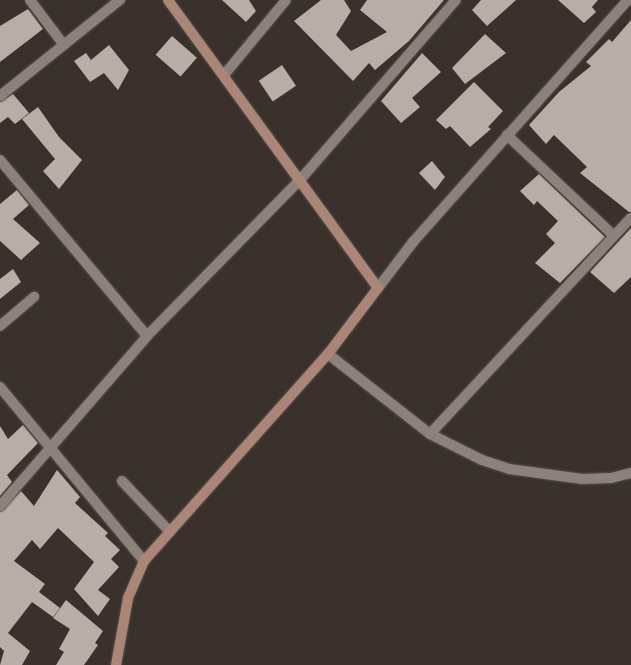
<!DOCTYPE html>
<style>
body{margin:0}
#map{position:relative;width:631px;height:665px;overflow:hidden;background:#3a312c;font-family:Commissioner,sans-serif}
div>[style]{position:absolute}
.building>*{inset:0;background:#b8aea6;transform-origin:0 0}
.roads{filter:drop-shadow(0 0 1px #58514c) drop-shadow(0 0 1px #58514c)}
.street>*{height:10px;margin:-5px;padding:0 5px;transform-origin:5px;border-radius:5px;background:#8c817b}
.secondary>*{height:10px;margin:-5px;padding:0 5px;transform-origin:5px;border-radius:5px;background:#ab8676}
span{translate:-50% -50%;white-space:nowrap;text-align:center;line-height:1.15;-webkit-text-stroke:4px #302722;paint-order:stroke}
</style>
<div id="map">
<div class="building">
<i style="clip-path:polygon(222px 0,249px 0,256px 11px,246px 22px)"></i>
<i style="clip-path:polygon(321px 0,344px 0,351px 11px,336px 35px,351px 51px,387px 32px,360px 10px,367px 0,444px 0,409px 41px,375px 70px,369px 63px,353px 81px,294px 21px)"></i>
<i style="clip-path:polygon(481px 0,516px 0,487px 26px,472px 10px)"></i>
<i style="clip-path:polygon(558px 0,598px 0,592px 7px,596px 12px,584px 23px)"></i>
<i style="clip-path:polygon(28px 9px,43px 29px,0 62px,0 26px)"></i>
<i style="clip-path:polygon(631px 20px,631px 212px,629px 212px,580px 173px,587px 167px,554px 135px,546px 144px,529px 125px,559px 92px,591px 66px,586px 62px,609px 39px,612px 42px)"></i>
<i style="clip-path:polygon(485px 34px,506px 53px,465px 84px,452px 68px)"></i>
<i style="left:172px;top:36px;width:33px;height:25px;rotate:41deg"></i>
<i style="clip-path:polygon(109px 45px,129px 70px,118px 90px,104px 73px,90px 82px,74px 61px,86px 53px,91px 60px)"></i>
<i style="clip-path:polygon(422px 53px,441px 72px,412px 98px,420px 107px,401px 123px,381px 101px)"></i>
<i style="left:282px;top:65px;width:25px;height:28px;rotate:56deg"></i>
<i style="clip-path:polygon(474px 82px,503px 111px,488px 127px,491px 129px,470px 147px,450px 126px,446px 129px,436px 120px)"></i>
<i style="clip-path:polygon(13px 94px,29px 113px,15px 124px,8px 117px,0 123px,0 102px)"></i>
<i style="clip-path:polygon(38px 107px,59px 137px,82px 160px,59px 189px,43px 171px,55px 159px,22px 119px)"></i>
<i style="clip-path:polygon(432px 161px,445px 177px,435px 190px,419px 173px)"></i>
<i style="clip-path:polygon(539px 174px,605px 237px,560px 283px,535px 263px,555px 243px,546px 234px,558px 221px,537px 201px,534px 205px,520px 191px)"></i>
<i style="clip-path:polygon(17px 190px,29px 205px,13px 219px,40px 243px,21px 260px,0 241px,0 204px)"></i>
<i style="clip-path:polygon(631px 228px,631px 277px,614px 293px,590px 272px)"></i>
<i style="clip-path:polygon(13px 269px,21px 282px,0 299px,0 279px)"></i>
<i style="clip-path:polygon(23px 425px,38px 443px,7px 475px,12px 482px,0 496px,0 426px,8px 439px)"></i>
<i style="clip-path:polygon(57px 470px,80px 497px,75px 503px,108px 533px,105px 536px,120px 550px,111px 559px,119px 567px,98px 590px,110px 599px,98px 616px,74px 589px,94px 562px,58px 528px,40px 549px,32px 540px,14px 561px,45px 584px,39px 592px,60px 608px,53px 617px,32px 602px,8px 633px,30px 651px,22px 665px,0 665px,4px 651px,0 647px,0 512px,21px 491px,34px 506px)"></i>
<i style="clip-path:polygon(66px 600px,103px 631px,95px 643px,98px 645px,84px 665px,56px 665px,64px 652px,59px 649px,70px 629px,53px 618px)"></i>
</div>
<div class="roads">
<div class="street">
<i style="left:30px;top:0;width:56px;rotate:52.9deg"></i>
<i style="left:224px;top:75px;width:97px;rotate:-50.4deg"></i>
<i style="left:0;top:96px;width:154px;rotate:-38.7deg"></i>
<i style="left:507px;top:135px;width:146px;rotate:43.3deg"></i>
<i style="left:0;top:160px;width:229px;rotate:50.1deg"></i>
<i style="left:378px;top:288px;width:58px;rotate:-52.7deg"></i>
<i style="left:413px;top:242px;width:324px;rotate:-48.4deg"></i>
<i style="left:0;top:326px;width:45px;rotate:-40.5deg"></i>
<i style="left:328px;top:354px;width:130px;rotate:38.1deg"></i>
<i style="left:430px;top:434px;width:58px;rotate:26.6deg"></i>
<i style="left:482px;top:460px;width:28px;rotate:18deg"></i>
<i style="left:509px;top:469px;width:74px;rotate:7.8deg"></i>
<i style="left:582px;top:479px;width:29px;rotate:-2deg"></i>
<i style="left:611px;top:478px;width:21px;rotate:-14deg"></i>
<i style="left:0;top:387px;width:226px;rotate:50.4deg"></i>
<i style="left:430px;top:434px;width:295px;rotate:-47.1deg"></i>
<i style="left:122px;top:481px;width:70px;rotate:46.7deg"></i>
<i style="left:0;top:506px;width:225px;rotate:-49.1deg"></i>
<i style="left:147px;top:336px;width:219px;rotate:-45.6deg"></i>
<i style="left:300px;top:180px;width:238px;rotate:-49.1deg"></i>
</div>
<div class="secondary">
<i style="left:116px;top:665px;width:68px;rotate:-79.8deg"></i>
<i style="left:128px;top:598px;width:40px;rotate:-66.6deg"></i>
<i style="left:144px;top:561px;width:277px;rotate:-48.4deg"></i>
<i style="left:328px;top:354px;width:83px;rotate:-52.9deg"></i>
<i style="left:378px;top:288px;width:356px;rotate:-126.1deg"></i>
</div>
</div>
</div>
